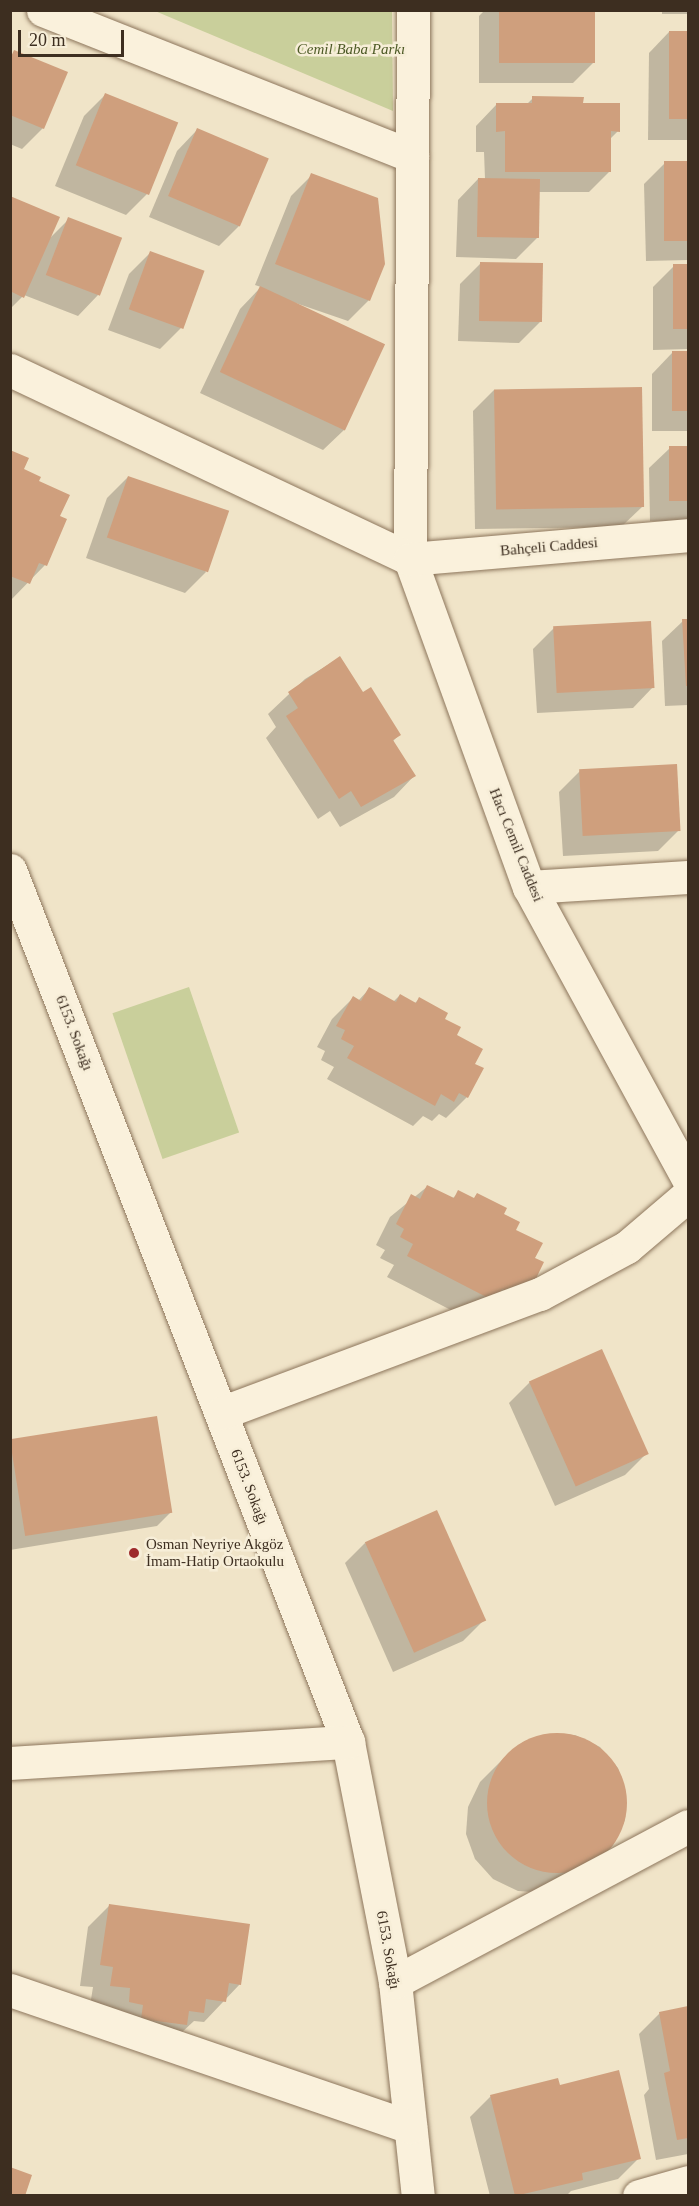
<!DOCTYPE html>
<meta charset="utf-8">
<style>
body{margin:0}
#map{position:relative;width:699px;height:2206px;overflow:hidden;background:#f0e4c8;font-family:Georgia,serif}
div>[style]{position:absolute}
.green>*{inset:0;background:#c9cf9b;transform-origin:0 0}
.shadow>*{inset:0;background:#0003;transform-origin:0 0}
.building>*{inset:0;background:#cf9f7d;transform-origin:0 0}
.round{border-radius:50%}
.roads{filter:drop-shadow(0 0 2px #8d765c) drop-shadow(0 0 2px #8d765c)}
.minor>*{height:33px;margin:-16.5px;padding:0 16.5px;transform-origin:16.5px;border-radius:16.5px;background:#faf1dc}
.dots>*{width:16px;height:16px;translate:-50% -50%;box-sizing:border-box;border:3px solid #f7eed8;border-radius:50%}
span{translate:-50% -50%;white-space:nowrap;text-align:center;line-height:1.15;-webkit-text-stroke:5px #f7eed8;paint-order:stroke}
.park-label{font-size:15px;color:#4d5a26;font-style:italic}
.street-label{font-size:15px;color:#3d2e20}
.poi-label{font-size:15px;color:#3d2e20}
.left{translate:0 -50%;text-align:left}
.frame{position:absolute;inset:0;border:12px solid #3d2e20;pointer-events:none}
.scale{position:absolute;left:18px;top:30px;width:106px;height:27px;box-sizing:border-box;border:3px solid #3d2e20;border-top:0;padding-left:8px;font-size:18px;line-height:21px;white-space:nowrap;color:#3d2e20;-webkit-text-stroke:4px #f7eed8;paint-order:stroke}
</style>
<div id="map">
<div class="green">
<i style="clip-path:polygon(155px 11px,392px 11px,393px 111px)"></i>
<i style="left:189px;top:987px;width:154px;height:81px;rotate:71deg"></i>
</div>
<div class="shadow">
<i style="clip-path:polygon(485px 10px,594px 10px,594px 62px,573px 83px,479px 83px,479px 16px)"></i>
<i style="left:662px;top:10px;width:26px;height:4px"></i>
<i style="clip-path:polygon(669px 32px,688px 32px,688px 140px,648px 140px,649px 53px)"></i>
<i style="clip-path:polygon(15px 52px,43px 128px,22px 149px,10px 144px,10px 56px)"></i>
<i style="clip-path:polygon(105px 95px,147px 194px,126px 215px,55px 186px,84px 116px)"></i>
<i style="clip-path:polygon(533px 98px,582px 105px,618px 131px,609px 140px,610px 171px,589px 192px,538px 192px,537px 238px,516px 259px,456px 257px,458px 200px,478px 179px,485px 179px,484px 152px,476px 152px,476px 126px,496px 105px,526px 105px)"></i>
<i style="clip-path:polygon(197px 130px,240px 225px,219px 246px,149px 217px,177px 151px)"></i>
<i style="clip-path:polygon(665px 163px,688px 163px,688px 260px,646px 261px,644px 184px)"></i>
<i style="clip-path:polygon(312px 175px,369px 300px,348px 321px,281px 298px,383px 345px,344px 430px,323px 450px,200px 393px,240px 309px,261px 287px,255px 285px,291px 196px)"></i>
<i style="clip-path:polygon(10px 198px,49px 239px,69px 219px,98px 295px,78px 316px,24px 295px,10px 309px)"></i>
<i style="clip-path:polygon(150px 253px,181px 328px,160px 349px,108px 330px,129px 274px)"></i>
<i style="clip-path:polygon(481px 263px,540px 322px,519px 343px,458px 341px,460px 284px)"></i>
<i style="clip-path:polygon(674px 266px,688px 266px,688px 349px,653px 350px,653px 287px)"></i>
<i style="clip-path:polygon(672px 353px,688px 353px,688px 431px,652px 431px,652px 374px)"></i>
<i style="clip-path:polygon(494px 390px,642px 507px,621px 527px,475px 529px,473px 411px)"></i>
<i style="clip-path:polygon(688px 447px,688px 521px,650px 521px,649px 468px,670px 448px)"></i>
<i style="clip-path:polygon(10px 452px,22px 470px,37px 482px,58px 517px,45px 565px,10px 601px)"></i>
<i style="clip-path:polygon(128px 477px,206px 572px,185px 593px,86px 558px,107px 498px)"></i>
<i style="clip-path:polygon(688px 620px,688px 705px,665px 706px,662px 641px,683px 621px)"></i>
<i style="clip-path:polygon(554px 628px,653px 687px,633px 708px,537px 713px,533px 649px)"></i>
<i style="clip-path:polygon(339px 658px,362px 694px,399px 735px,393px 741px,414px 776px,394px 797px,340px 827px,330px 811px,318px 819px,266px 738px,276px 727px,268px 714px,305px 679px)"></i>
<i style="clip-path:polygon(580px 771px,679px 830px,658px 851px,563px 856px,559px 792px)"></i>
<i style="clip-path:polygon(369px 989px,393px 1002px,400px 995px,414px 1004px,419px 999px,455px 1035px,473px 1064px,467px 1097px,446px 1118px,439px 1114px,432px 1121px,423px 1116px,413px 1126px,327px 1079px,334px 1067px,321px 1060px,325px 1051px,317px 1047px,332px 1019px,353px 998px,358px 1001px)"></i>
<i style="clip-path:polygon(428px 1186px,452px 1199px,459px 1192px,502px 1214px,533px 1259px,474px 1322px,387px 1277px,394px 1265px,380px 1258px,385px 1250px,376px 1245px,390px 1217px)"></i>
<i style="clip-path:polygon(530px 1382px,646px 1454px,625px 1475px,555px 1506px,509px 1403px)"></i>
<i style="clip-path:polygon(10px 1441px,171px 1512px,157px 1526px,10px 1550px)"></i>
<i style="clip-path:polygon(365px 1543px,484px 1620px,463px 1641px,393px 1672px,345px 1563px)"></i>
<i style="clip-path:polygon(548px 1734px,575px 1735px,600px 1747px,618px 1768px,626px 1794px,625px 1820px,613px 1845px,591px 1866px,545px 1893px,518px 1891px,493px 1879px,475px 1859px,466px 1834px,468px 1807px,480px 1782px,502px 1760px,522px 1743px)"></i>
<i style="clip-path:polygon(109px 1906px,240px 1984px,204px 2022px,194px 2021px,181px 2033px,90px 2006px,93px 1987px,80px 1986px,88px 1927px)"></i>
<i style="clip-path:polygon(688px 2008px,688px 2154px,656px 2160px,644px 2095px,649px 2089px,639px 2034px,660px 2013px)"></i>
<i style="clip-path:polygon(558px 2086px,639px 2158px,618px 2179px,571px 2191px,566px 2196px,490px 2196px,470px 2117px,491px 2096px)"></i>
</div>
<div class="building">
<i style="left:499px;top:10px;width:96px;height:53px"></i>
<i style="left:669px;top:31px;width:19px;height:88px"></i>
<i style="clip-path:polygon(14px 50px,68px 72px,44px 129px,10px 115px,10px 59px)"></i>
<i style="left:105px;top:93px;width:79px;height:78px;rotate:22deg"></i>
<i style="clip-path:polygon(532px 96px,584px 97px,583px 103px,620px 103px,620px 132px,611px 131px,611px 172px,505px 172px,505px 131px,496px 132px,496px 103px,532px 103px)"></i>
<i style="left:197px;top:128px;width:78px;height:74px;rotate:23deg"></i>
<i style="left:688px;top:161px;width:80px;height:24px;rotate:90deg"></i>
<i style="clip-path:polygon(311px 173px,378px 198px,385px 264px,370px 301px,275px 264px)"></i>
<i style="left:478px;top:178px;width:62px;height:59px;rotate:1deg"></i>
<i style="clip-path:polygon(10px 196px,60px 217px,24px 298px,10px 291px)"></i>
<i style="left:68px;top:217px;width:58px;height:62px;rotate:21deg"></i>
<i style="left:150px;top:251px;width:58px;height:62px;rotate:20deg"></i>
<i style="left:480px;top:262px;width:63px;height:59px;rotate:1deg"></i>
<i style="left:688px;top:264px;width:65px;height:15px;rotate:90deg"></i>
<i style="left:260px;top:286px;width:138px;height:95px;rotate:25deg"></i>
<i style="left:688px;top:351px;width:60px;height:16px;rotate:90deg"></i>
<i style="left:642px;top:387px;width:120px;height:148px;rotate:89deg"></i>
<i style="left:669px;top:446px;width:19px;height:55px"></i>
<i style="clip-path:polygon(10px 450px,29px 458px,24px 469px,41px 477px,39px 481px,70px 495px,60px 516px,67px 519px,47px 566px,39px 563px,30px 584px,10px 576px)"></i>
<i style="left:128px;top:476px;width:107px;height:65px;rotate:19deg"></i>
<i style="clip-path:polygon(682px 619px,688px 619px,688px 686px,686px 686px)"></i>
<i style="left:651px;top:621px;width:67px;height:98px;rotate:87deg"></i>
<i style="clip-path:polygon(340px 656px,363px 692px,371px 687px,401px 735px,393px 740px,416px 776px,361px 807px,351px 791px,339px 799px,286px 716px,298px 708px,288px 692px)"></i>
<i style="left:677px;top:764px;width:67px;height:98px;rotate:87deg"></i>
<i style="clip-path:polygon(369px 987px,396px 1002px,400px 994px,416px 1003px,419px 997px,448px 1013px,445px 1019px,461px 1027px,457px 1035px,483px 1049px,475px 1064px,484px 1068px,468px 1098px,459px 1093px,454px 1102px,441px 1094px,435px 1106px,347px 1058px,354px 1046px,341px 1039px,345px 1030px,336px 1026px,353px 996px,361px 1001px)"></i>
<i style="clip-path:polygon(427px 1185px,454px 1198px,458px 1190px,474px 1198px,477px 1193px,507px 1208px,504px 1214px,520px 1222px,516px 1230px,543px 1243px,535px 1258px,544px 1262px,529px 1293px,516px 1296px,502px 1289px,496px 1302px,407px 1256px,413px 1244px,400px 1237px,404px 1229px,396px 1224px,411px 1194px,420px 1199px)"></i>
<i style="left:602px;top:1349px;width:115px;height:80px;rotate:66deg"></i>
<i style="left:157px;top:1416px;width:98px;height:149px;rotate:81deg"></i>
<i style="left:437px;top:1510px;width:121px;height:79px;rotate:66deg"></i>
<i class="round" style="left:487px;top:1733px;width:140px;height:140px"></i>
<i style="clip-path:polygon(109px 1904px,250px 1924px,241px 1985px,229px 1983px,226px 2002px,206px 1999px,204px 2013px,189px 2011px,187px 2025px,141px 2019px,143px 2005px,129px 2002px,130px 1988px,110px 1986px,113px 1967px,100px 1965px)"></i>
<i style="clip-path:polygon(688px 2006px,688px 2138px,677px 2140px,664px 2073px,670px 2071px,659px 2012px)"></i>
<i style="clip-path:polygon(619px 2070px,641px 2159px,582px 2173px,583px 2180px,515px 2196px,490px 2095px,558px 2078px,560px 2085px)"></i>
<i style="clip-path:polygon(10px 2167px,32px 2175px,25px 2196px,10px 2196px)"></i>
</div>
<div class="roads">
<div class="minor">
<i style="left:43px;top:10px;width:397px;rotate:21.6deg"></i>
<i style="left:413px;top:10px;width:549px;rotate:90.31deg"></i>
<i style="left:410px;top:559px;width:349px;rotate:70.1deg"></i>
<i style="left:529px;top:887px;width:332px;rotate:61.4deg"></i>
<i style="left:10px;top:370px;width:442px;rotate:25.3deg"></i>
<i style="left:410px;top:559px;width:279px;rotate:-4.9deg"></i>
<i style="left:10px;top:870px;width:935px;rotate:68.81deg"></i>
<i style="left:348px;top:1742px;width:245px;rotate:78.9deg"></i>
<i style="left:395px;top:1982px;width:215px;rotate:83.9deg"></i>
<i style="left:529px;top:887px;width:159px;rotate:-3.6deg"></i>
<i style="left:221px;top:1413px;width:340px;rotate:-20.5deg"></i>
<i style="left:540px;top:1294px;width:99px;rotate:-28.4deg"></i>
<i style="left:627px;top:1247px;width:80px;rotate:-40.4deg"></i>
<i style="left:10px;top:1763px;width:339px;rotate:-3.6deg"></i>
<i style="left:395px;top:1982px;width:332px;rotate:-28deg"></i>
<i style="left:10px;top:1990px;width:423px;rotate:18.9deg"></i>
<i style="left:639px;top:2196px;width:51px;rotate:-15.9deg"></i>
</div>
</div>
<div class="dots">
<i style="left:134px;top:1553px;background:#9e2a2b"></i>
</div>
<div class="park-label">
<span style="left:351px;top:50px">Cemil Baba Parkı</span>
</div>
<div class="street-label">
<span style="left:549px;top:547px;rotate:-5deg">Bahçeli Caddesi</span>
<span style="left:516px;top:845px;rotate:68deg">Hacı Cemil Caddesi</span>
<span style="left:74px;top:1033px;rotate:69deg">6153. Sokağı</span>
<span style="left:249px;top:1487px;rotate:69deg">6153. Sokağı</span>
<span style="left:388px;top:1950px;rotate:80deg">6153. Sokağı</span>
</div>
<div class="poi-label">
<span class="left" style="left:146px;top:1553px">Osman Neyriye Akgöz<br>İmam-Hatip Ortaokulu</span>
</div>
<div class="frame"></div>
<div class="scale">20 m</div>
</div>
